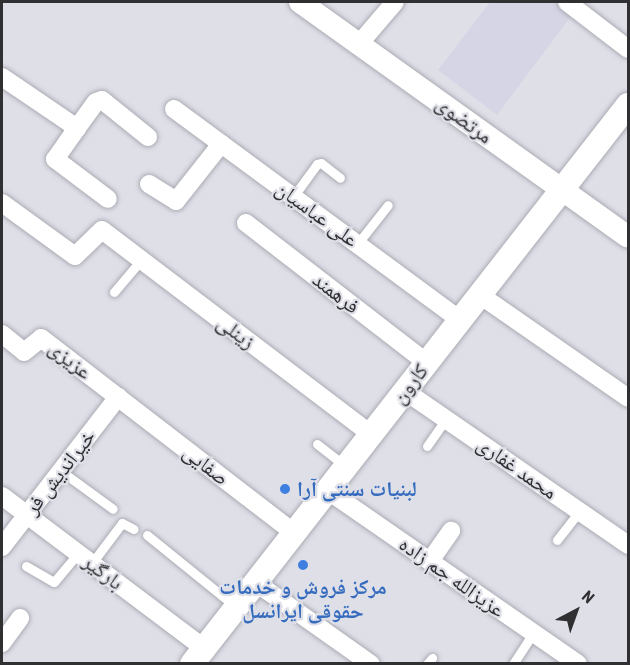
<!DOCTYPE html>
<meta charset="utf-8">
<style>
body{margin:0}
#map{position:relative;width:630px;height:665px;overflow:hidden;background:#dfdfe8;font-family:"Roboto Condensed","Noto Naskh Arabic",sans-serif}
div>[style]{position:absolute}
.built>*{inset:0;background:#d5d5e5}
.roads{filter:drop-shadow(0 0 2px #ababb4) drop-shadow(0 0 2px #ababb4)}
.service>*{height:9px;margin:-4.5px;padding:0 4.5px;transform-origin:4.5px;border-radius:4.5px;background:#fff}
.minor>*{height:18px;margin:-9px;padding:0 9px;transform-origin:9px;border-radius:9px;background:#fff}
.tertiary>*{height:22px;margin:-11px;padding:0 11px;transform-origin:11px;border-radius:11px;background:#fff}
.secondary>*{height:24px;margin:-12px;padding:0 12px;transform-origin:12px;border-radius:12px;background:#fff}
.dots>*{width:16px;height:16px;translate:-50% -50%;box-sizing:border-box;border:3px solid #dfdfe8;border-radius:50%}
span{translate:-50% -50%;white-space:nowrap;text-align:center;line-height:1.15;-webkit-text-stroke:4.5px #dfdfe8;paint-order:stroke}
.street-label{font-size:21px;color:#303033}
.shop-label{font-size:21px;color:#366cbe;font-weight:700}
.left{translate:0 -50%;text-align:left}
.frame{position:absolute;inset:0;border:3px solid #303033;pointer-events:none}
.north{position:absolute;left:546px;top:581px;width:60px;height:60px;-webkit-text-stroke:4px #dfdfe8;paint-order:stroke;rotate:41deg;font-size:16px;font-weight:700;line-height:24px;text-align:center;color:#303033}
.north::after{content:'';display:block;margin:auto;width:21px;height:27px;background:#303033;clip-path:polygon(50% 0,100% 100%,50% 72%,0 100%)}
</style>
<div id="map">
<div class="built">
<i style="clip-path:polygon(490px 2px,554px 2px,572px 15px,497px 115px,438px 70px)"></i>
</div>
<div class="roads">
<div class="service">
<i style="left:293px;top:197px;width:41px;rotate:-54deg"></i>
<i style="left:317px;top:164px;width:4px;rotate:-14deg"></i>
<i style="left:321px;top:163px;width:24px;rotate:38deg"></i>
<i style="left:358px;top:243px;width:48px;rotate:-51.7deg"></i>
<i style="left:114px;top:292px;width:42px;rotate:-49.8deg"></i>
<i style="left:317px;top:444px;width:36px;rotate:38deg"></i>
<i style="left:427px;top:446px;width:33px;rotate:-55deg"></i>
<i style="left:61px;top:471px;width:64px;rotate:36.2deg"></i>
<i style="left:147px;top:535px;width:114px;rotate:39deg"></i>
<i style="left:557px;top:540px;width:37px;rotate:-52deg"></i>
<i style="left:92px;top:563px;width:50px;rotate:-53.1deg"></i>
<i style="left:122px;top:523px;width:13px;rotate:27deg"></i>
<i style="left:26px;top:566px;width:32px;rotate:30deg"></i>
<i style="left:54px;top:582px;width:38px;rotate:-50deg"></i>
<i style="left:427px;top:664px;width:8px;rotate:-50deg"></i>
<i style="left:513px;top:664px;width:37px;rotate:-57deg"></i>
</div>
<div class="minor">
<i style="left:567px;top:2px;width:77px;rotate:37.6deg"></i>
<i style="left:359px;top:44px;width:55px;rotate:-49.4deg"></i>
<i style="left:2px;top:77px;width:91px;rotate:34.2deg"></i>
<i style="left:77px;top:128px;width:32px;rotate:-54deg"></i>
<i style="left:96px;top:102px;width:6px;rotate:-18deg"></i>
<i style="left:102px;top:100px;width:59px;rotate:38.8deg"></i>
<i style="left:174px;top:109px;width:355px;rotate:36.4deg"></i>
<i style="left:77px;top:128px;width:38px;rotate:125deg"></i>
<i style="left:55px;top:159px;width:66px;rotate:37deg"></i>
<i style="left:149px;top:184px;width:32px;rotate:32deg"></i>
<i style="left:176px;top:201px;width:73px;rotate:-51.7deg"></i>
<i style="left:2px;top:203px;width:90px;rotate:36deg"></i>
<i style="left:75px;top:256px;width:37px;rotate:-44deg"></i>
<i style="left:102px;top:230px;width:338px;rotate:37.2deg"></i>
<i style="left:246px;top:223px;width:229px;rotate:37.7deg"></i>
<i style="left:480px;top:295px;width:180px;rotate:34.8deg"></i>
<i style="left:2px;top:334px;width:28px;rotate:39deg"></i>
<i style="left:24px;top:352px;width:22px;rotate:-39deg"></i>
<i style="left:41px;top:338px;width:319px;rotate:37.6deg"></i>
<i style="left:405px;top:391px;width:271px;rotate:34.6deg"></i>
<i style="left:327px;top:490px;width:305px;rotate:34.7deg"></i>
<i style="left:2px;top:496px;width:253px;rotate:37deg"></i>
<i style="left:2px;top:547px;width:190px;rotate:-52.3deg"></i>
<i style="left:430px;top:561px;width:37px;rotate:-55deg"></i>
<i style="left:255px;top:582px;width:142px;rotate:35.3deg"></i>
<i style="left:2px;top:643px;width:31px;rotate:-54deg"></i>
</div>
<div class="tertiary">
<i style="left:300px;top:2px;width:403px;rotate:35.6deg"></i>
</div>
<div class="secondary">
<i style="left:192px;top:664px;width:709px;rotate:-52.05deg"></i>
</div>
</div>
<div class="dots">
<i style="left:285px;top:489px;background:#3f7fe0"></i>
<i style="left:303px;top:565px;background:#3f7fe0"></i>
</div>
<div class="street-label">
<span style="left:464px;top:120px;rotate:36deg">مرتضوی</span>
<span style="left:317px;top:214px;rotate:36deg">علی عباسیان</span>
<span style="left:336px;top:293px;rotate:38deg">فرهمند</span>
<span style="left:236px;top:332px;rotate:37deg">زینلی</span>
<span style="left:70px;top:360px;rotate:38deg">عزیزی</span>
<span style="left:410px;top:384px;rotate:-52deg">کارون</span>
<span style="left:206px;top:465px;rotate:38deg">صفایی</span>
<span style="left:517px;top:468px;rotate:35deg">محمد غفاری</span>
<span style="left:60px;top:472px;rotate:-52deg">خیراندیش فر</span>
<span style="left:103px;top:572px;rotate:37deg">بارگیر</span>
<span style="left:452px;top:577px;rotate:35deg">عزیزالله جم زاده</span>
</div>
<div class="shop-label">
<span class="left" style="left:297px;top:489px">لبنیات سنتی آرا</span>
<span style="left:303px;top:599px">مرکز فروش و خدمات<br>حقوقی ایرانسل</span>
</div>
<div class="frame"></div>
<div class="north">N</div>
</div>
